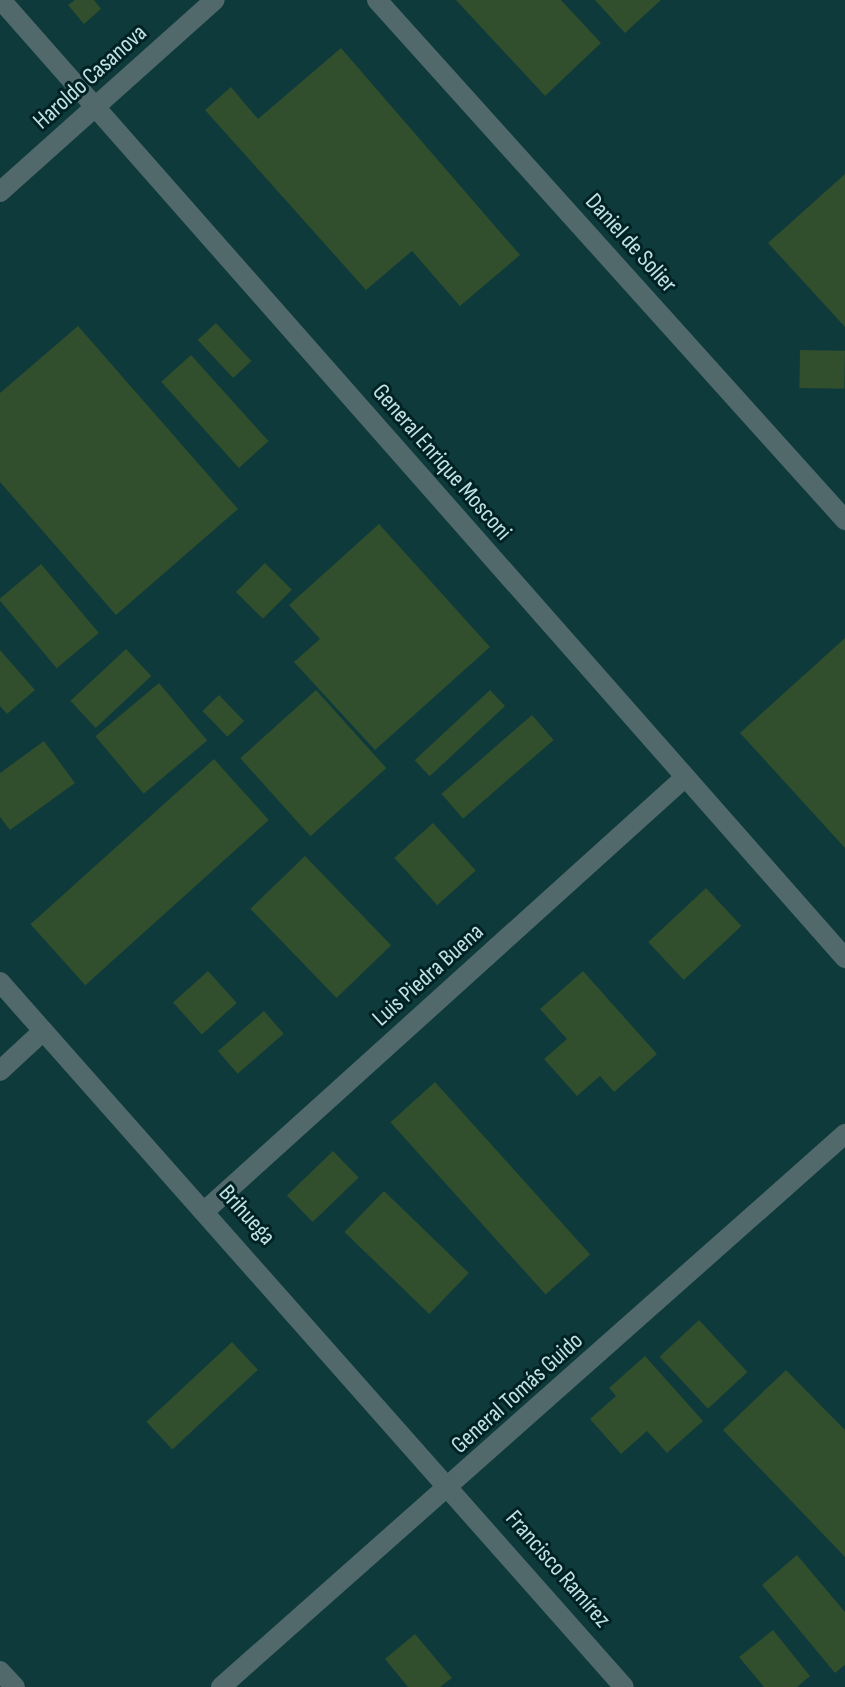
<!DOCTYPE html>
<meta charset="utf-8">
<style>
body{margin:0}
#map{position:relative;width:845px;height:1687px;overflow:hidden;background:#092c2e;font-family:"Sofia Sans Condensed",sans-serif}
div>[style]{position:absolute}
.built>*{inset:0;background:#0e3a3c;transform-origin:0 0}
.building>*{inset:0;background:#314e2d;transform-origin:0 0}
.minor>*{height:20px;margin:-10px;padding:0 10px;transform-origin:10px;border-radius:10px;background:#51696b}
.tertiary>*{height:20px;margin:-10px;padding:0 10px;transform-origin:10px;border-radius:10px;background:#51696b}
span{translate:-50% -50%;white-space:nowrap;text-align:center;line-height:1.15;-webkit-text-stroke:6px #002225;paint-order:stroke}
.street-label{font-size:24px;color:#c2e1e3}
</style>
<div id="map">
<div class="built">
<i style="left:0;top:0;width:845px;height:1687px"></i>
</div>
<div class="building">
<i style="clip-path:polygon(75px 0,94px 0,101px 9px,84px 24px,68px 5px)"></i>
<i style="clip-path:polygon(456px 0,561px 0,601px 43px,545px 96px)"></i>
<i style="clip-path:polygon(595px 0,661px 0,625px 33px)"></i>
<i style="clip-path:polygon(341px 48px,520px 255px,460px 306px,412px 251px,366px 290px,205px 110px,231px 87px,258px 119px)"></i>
<i style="clip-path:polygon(845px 174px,845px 327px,768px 243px)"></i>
<i style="left:216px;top:323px;width:52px;height:25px;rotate:47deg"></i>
<i style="clip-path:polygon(78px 326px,238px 509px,116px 615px,0 482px,0 393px)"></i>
<i style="left:800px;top:350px;width:45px;height:38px;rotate:1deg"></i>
<i style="left:191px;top:355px;width:116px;height:40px;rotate:48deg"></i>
<i style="clip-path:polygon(379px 524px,490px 647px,375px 750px,294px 662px,320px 639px,289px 605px)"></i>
<i style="left:265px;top:563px;width:38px;height:41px;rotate:45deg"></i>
<i style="left:41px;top:564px;width:90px;height:55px;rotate:50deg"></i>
<i style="clip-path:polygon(845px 638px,845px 848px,740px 733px)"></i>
<i style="left:126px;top:649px;width:37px;height:76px;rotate:47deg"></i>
<i style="clip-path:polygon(0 650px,35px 690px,7px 714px,0 706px)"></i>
<i style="left:159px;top:683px;width:75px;height:83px;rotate:50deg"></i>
<i style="left:316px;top:690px;width:105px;height:102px;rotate:48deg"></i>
<i style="left:490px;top:690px;width:22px;height:103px;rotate:47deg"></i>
<i style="left:219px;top:695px;width:36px;height:23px;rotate:46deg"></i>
<i style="left:532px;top:715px;width:33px;height:120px;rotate:49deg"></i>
<i style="clip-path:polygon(44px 741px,75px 783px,10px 830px,0 817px,0 773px)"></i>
<i style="left:214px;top:759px;width:82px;height:247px;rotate:48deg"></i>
<i style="left:433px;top:823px;width:64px;height:52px;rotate:48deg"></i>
<i style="left:305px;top:856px;width:124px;height:76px;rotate:46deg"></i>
<i style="left:706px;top:888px;width:52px;height:79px;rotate:47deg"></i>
<i style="left:208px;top:971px;width:43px;height:47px;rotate:48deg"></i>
<i style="clip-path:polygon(583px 971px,657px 1054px,614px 1092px,600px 1076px,577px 1096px,544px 1059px,567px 1039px,540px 1009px)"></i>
<i style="left:264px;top:1011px;width:30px;height:61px;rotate:49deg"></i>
<i style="left:435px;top:1082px;width:232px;height:60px;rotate:48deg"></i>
<i style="left:333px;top:1151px;width:37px;height:64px;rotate:46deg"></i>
<i style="left:384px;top:1191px;width:118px;height:57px;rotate:44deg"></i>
<i style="left:699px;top:1320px;width:71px;height:54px;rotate:47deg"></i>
<i style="left:232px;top:1342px;width:38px;height:117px;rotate:47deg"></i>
<i style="clip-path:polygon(645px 1356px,703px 1421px,667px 1453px,647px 1431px,621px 1454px,590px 1419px,616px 1396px,609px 1388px)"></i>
<i style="clip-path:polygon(786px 1370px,845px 1430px,845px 1557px,723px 1430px)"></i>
<i style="clip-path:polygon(797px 1555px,845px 1612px,845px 1665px,835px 1673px,762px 1585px)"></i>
<i style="clip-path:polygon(773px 1630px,810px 1676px,797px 1687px,764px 1687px,739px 1657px)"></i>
<i style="clip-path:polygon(415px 1634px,452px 1678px,440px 1687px,408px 1687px,385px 1659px)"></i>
</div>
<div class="minor">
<i style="left:1px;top:0;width:1277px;rotate:48.62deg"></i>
<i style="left:377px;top:0;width:700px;rotate:48.01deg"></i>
<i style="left:0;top:1071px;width:59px;rotate:-42.9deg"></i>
<i style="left:207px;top:1209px;width:641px;rotate:-42.09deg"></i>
<i style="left:0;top:1671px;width:22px;rotate:47deg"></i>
<i style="left:221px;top:1687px;width:834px;rotate:-41.55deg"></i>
</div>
<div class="tertiary">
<i style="left:0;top:192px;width:288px;rotate:-41.8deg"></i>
<i style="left:0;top:982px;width:941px;rotate:48.49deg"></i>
</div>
<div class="street-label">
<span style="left:90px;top:77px;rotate:-42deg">Haroldo Casanova</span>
<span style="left:631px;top:243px;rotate:48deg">Daniel de Solier</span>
<span style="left:442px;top:462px;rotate:49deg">General Enrique Mosconi</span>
<span style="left:428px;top:975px;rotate:-42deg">Luis Piedra Buena</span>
<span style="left:247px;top:1215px;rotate:48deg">Brihuega</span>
<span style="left:517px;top:1393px;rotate:-42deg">General Tomás Guido</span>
<span style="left:558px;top:1569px;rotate:49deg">Francisco Ramírez</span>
</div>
</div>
